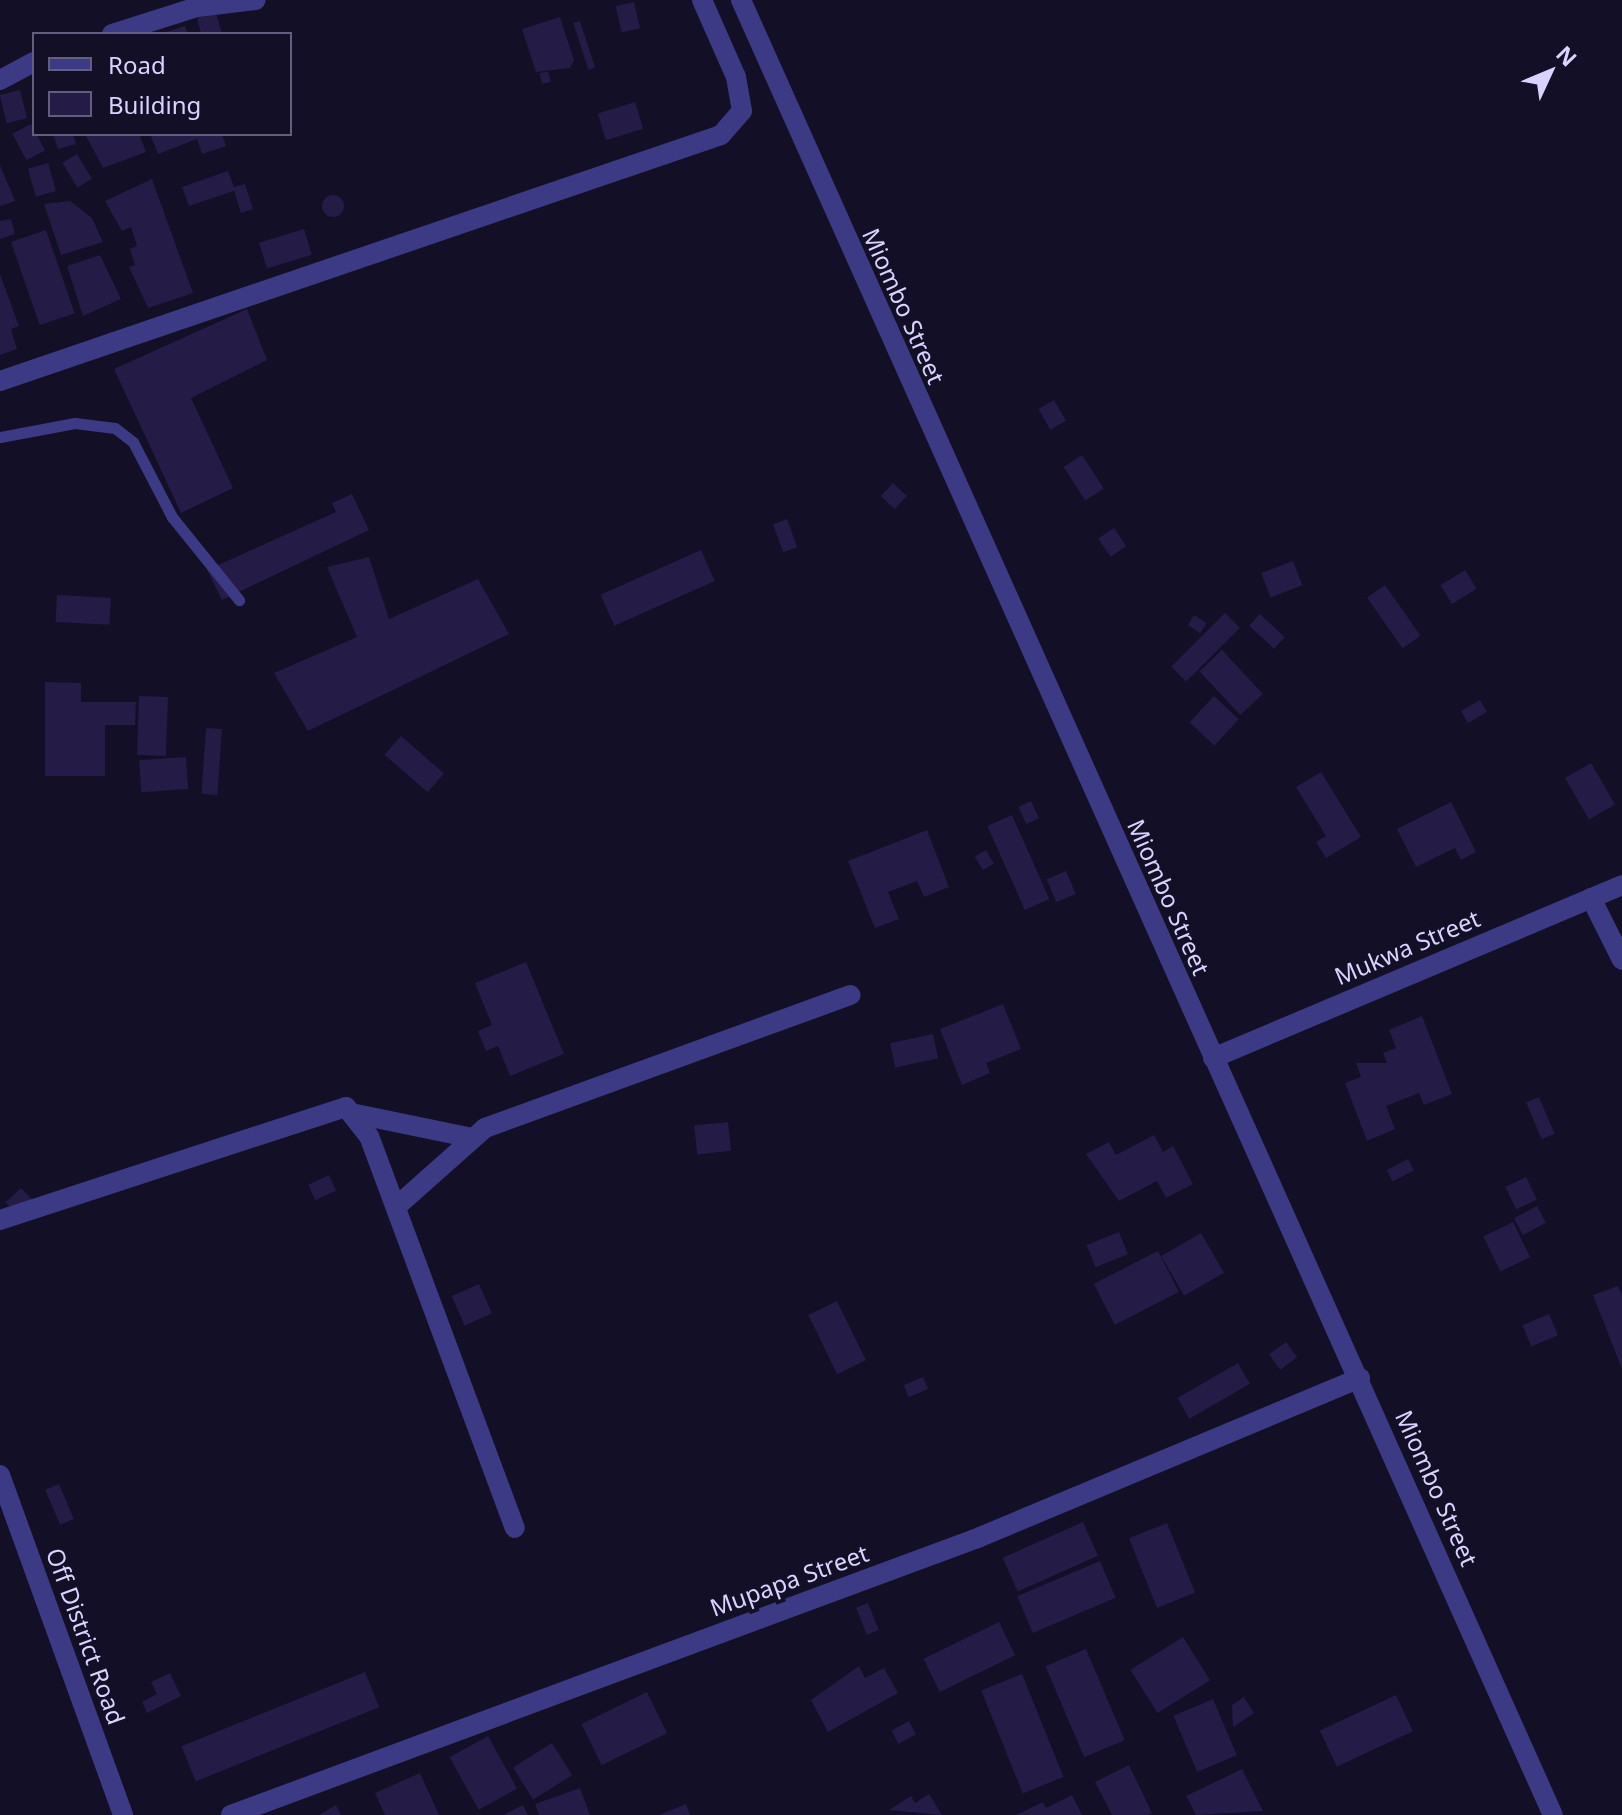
<!DOCTYPE html>
<style>
body{margin:0}
#map{position:relative;width:1622px;height:1815px;overflow:hidden;background:#130f26;font-family:"Noto Sans",sans-serif}
div>[style]{position:absolute}
.building>*{inset:0;background:#241b47;transform-origin:0 0}
.round{border-radius:50%}
.service>*{height:11px;margin:-5.5px;padding:0 5.5px;transform-origin:5.5px;border-radius:5.5px;background:#3d3a85}
.minor>*{height:20px;margin:-10px;padding:0 10px;transform-origin:10px;border-radius:10px;background:#3d3a85}
span{translate:-50% -50%;white-space:nowrap;text-align:center;line-height:1.15;-webkit-text-stroke:8px #130f26;paint-order:stroke}
.street-label{font-size:24px;color:#d9d4ff}
.legend{position:absolute;left:32px;top:32px;width:260px;height:104px;box-sizing:border-box;background:#130f26;border:2px solid #625e7d;margin:0;padding:10px 14px;list-style:none;font-size:24px;color:#d9d4ff}
.legend li{display:flex;align-items:center;gap:16px;height:40px}
.legend b{width:40px;border:2px solid #625e7d}
.north{position:absolute;left:1510px;top:32px;width:80px;height:80px;-webkit-text-stroke:6px #130f26;paint-order:stroke;rotate:46deg;font-size:22px;font-weight:700;line-height:32px;text-align:center;color:#d9d4ff}
.north::after{content:'';display:block;margin:auto;width:28px;height:36px;background:#d9d4ff;clip-path:polygon(50% 0,100% 100%,50% 72%,0 100%)}
</style>
<div id="map">
<div class="building">
<i style="left:634px;top:2px;width:27px;height:19px;rotate:77deg"></i>
<i style="clip-path:polygon(216px 12px,222px 34px,201px 34px,197px 18px)"></i>
<i style="clip-path:polygon(560px 17px,574px 60px,570px 68px,536px 72px,522px 29px)"></i>
<i style="left:580px;top:21px;width:49px;height:7px;rotate:72deg"></i>
<i style="clip-path:polygon(185px 26px,188px 34px,163px 34px,163px 33px)"></i>
<i style="left:548px;top:71px;width:11px;height:9px;rotate:75deg"></i>
<i style="left:20px;top:90px;width:29px;height:21px;rotate:76deg"></i>
<i style="left:635px;top:102px;width:28px;height:39px;rotate:73deg"></i>
<i style="left:31px;top:124px;width:30px;height:21px;rotate:62deg"></i>
<i style="clip-path:polygon(53px 134px,73px 134px,76px 144px,58px 149px)"></i>
<i style="clip-path:polygon(85px 134px,139px 134px,146px 152px,103px 168px)"></i>
<i style="clip-path:polygon(150px 134px,222px 134px,226px 146px,202px 154px,197px 139px,158px 154px)"></i>
<i style="left:77px;top:154px;width:29px;height:17px;rotate:59deg"></i>
<i style="left:48px;top:163px;width:29px;height:21px;rotate:74deg"></i>
<i style="clip-path:polygon(0 165px,15px 201px,0 206px)"></i>
<i style="clip-path:polygon(228px 171px,234px 187px,245px 184px,253px 209px,241px 213px,234px 191px,189px 206px,182px 187px)"></i>
<i style="clip-path:polygon(152px 179px,193px 293px,148px 308px,129px 267px,135px 265px,130px 249px,137px 246px,131px 227px,122px 231px,105px 201px)"></i>
<i class="round" style="left:322px;top:195px;width:22px;height:22px"></i>
<i style="clip-path:polygon(70px 201px,92px 218px,103px 242px,61px 255px,44px 204px)"></i>
<i style="clip-path:polygon(11px 219px,15px 234px,0 239px,0 221px)"></i>
<i style="left:304px;top:229px;width:27px;height:47px;rotate:73deg"></i>
<i style="left:46px;top:230px;width:88px;height:37px;rotate:71deg"></i>
<i style="clip-path:polygon(100px 255px,121px 299px,83px 316px,67px 266px)"></i>
<i style="clip-path:polygon(0 274px,19px 326px,11px 329px,17px 349px,0 355px)"></i>
<i style="clip-path:polygon(247px 309px,267px 360px,191px 398px,233px 488px,181px 513px,114px 369px)"></i>
<i style="left:1054px;top:400px;width:24px;height:18px;rotate:60deg"></i>
<i style="left:1082px;top:455px;width:40px;height:22px;rotate:57deg"></i>
<i style="left:893px;top:483px;width:19px;height:18px;rotate:43deg"></i>
<i style="clip-path:polygon(352px 494px,369px 530px,222px 600px,207px 570px,336px 512px,332px 503px)"></i>
<i style="left:787px;top:519px;width:30px;height:15px;rotate:70deg"></i>
<i style="left:1114px;top:528px;width:22px;height:19px;rotate:56deg"></i>
<i style="left:701px;top:550px;width:34px;height:110px;rotate:66deg"></i>
<i style="clip-path:polygon(369px 557px,389px 619px,478px 579px,509px 634px,308px 731px,274px 673px,357px 637px,327px 567px)"></i>
<i style="left:1293px;top:561px;width:26px;height:34px;rotate:69deg"></i>
<i style="left:1465px;top:570px;width:22px;height:29px;rotate:58deg"></i>
<i style="left:1385px;top:585px;width:62px;height:22px;rotate:55deg"></i>
<i style="left:57px;top:595px;width:54px;height:27px;rotate:3deg"></i>
<i style="left:1225px;top:613px;width:21px;height:76px;rotate:45deg"></i>
<i style="left:1260px;top:614px;width:34px;height:16px;rotate:43deg"></i>
<i style="left:1194px;top:615px;width:15px;height:12px;rotate:32deg"></i>
<i style="left:1222px;top:650px;width:60px;height:31px;rotate:47deg"></i>
<i style="clip-path:polygon(45px 682px,81px 683px,81px 702px,136px 702px,135px 725px,105px 725px,105px 776px,45px 776px)"></i>
<i style="left:139px;top:696px;width:29px;height:59px;rotate:2deg"></i>
<i style="left:1214px;top:696px;width:34px;height:36px;rotate:43deg"></i>
<i style="left:1480px;top:700px;width:14px;height:22px;rotate:60deg"></i>
<i style="left:206px;top:728px;width:16px;height:66px;rotate:4deg"></i>
<i style="left:401px;top:736px;width:57px;height:25px;rotate:41deg"></i>
<i style="left:186px;top:757px;width:32px;height:47px;rotate:86deg"></i>
<i style="left:1591px;top:763px;width:48px;height:30px;rotate:60deg"></i>
<i style="clip-path:polygon(1321px 772px,1361px 837px,1326px 858px,1316px 842px,1326px 836px,1296px 787px)"></i>
<i style="left:1031px;top:801px;width:19px;height:14px;rotate:65deg"></i>
<i style="clip-path:polygon(1451px 802px,1476px 852px,1461px 860px,1455px 848px,1416px 867px,1397px 829px)"></i>
<i style="left:1012px;top:815px;width:92px;height:27px;rotate:66deg"></i>
<i style="clip-path:polygon(927px 830px,949px 887px,924px 897px,917px 881px,888px 892px,899px 919px,875px 928px,848px 861px)"></i>
<i style="left:986px;top:850px;width:16px;height:13px;rotate:60deg"></i>
<i style="left:1066px;top:871px;width:25px;height:21px;rotate:67deg"></i>
<i style="clip-path:polygon(526px 962px,564px 1054px,510px 1076px,498px 1046px,486px 1051px,478px 1031px,492px 1025px,475px 983px)"></i>
<i style="clip-path:polygon(1003px 1004px,1021px 1049px,986px 1063px,990px 1073px,962px 1085px,940px 1029px)"></i>
<i style="clip-path:polygon(1422px 1016px,1452px 1094px,1424px 1105px,1419px 1093px,1386px 1106px,1395px 1129px,1367px 1141px,1345px 1083px,1361px 1077px,1356px 1063px,1387px 1063px,1383px 1053px,1396px 1048px,1389px 1030px)"></i>
<i style="left:933px;top:1034px;width:25px;height:44px;rotate:78deg"></i>
<i style="left:1539px;top:1097px;width:40px;height:14px;rotate:67deg"></i>
<i style="left:728px;top:1122px;width:29px;height:34px;rotate:84deg"></i>
<i style="clip-path:polygon(1154px 1135px,1163px 1152px,1173px 1146px,1193px 1184px,1166px 1198px,1157px 1181px,1119px 1201px,1086px 1154px,1109px 1142px,1116px 1155px)"></i>
<i style="left:1408px;top:1159px;width:13px;height:24px;rotate:63deg"></i>
<i style="left:329px;top:1175px;width:17px;height:23px;rotate:65deg"></i>
<i style="left:1526px;top:1177px;width:25px;height:23px;rotate:64deg"></i>
<i style="left:21px;top:1188px;width:25px;height:21px;rotate:47deg"></i>
<i style="left:1537px;top:1206px;width:19px;height:26px;rotate:62deg"></i>
<i style="left:1513px;top:1222px;width:39px;height:33px;rotate:64deg"></i>
<i style="left:1119px;top:1232px;width:24px;height:35px;rotate:68deg"></i>
<i style="left:1201px;top:1233px;width:46px;height:46px;rotate:60deg"></i>
<i style="left:1158px;top:1251px;width:46px;height:72px;rotate:63deg"></i>
<i style="left:479px;top:1284px;width:32px;height:30px;rotate:66deg"></i>
<i style="clip-path:polygon(1618px 1286px,1622px 1295px,1622px 1369px,1593px 1295px)"></i>
<i style="left:837px;top:1301px;width:66px;height:32px;rotate:64deg"></i>
<i style="left:1549px;top:1314px;width:23px;height:29px;rotate:67deg"></i>
<i style="left:1286px;top:1342px;width:19px;height:21px;rotate:54deg"></i>
<i style="left:1238px;top:1363px;width:24px;height:70px;rotate:60deg"></i>
<i style="left:923px;top:1377px;width:13px;height:21px;rotate:67deg"></i>
<i style="left:59px;top:1484px;width:38px;height:15px;rotate:67deg"></i>
<i style="left:1083px;top:1522px;width:37px;height:88px;rotate:66deg"></i>
<i style="left:1167px;top:1523px;width:75px;height:41px;rotate:68deg"></i>
<i style="left:1100px;top:1561px;width:40px;height:90px;rotate:67deg"></i>
<i style="left:868px;top:1603px;width:29px;height:13px;rotate:68deg"></i>
<i style="left:999px;top:1622px;width:37px;height:84px;rotate:64deg"></i>
<i style="left:1183px;top:1637px;width:51px;height:62px;rotate:58deg"></i>
<i style="left:1086px;top:1649px;width:99px;height:44px;rotate:67deg"></i>
<i style="clip-path:polygon(859px 1666px,865px 1678px,884px 1668px,898px 1693px,828px 1732px,811px 1700px)"></i>
<i style="left:365px;top:1672px;width:38px;height:198px;rotate:68deg"></i>
<i style="clip-path:polygon(170px 1673px,181px 1696px,147px 1713px,142px 1702px,157px 1694px,151px 1682px)"></i>
<i style="left:1022px;top:1674px;width:111px;height:44px;rotate:68deg"></i>
<i style="left:647px;top:1692px;width:46px;height:73px;rotate:64deg"></i>
<i style="left:1396px;top:1695px;width:40px;height:84px;rotate:65deg"></i>
<i style="clip-path:polygon(1244px 1697px,1254px 1713px,1233px 1727px,1232px 1705px)"></i>
<i style="left:1213px;top:1699px;width:61px;height:43px;rotate:67deg"></i>
<i style="left:909px;top:1721px;width:15px;height:20px;rotate:62deg"></i>
<i style="left:488px;top:1736px;width:60px;height:44px;rotate:61deg"></i>
<i style="left:552px;top:1743px;width:38px;height:46px;rotate:58deg"></i>
<i style="clip-path:polygon(1129px 1765px,1152px 1813px,1148px 1815px,1112px 1815px,1095px 1782px)"></i>
<i style="clip-path:polygon(1242px 1769px,1263px 1811px,1196px 1815px,1186px 1796px)"></i>
<i style="clip-path:polygon(420px 1773px,439px 1815px,385px 1815px,375px 1793px)"></i>
<i style="clip-path:polygon(580px 1788px,590px 1815px,539px 1815px,535px 1804px)"></i>
<i style="clip-path:polygon(929px 1794px,942px 1815px,889px 1810px,911px 1796px,915px 1803px)"></i>
<i style="clip-path:polygon(1072px 1795px,1082px 1815px,1016px 1815px,1043px 1802px,1046px 1808px)"></i>
<i style="clip-path:polygon(686px 1804px,690px 1815px,659px 1815px)"></i>
<i style="clip-path:polygon(336px 1805px,341px 1815px,319px 1815px)"></i>
<i style="clip-path:polygon(523px 1805px,528px 1815px,503px 1815px)"></i>
</div>
<div class="service">
<i style="left:0;top:437px;width:76px;rotate:-10.6deg"></i>
<i style="left:75px;top:423px;width:40px;rotate:7.1deg"></i>
<i style="left:115px;top:428px;width:23px;rotate:38deg"></i>
<i style="left:133px;top:442px;width:85px;rotate:62.5deg"></i>
<i style="left:172px;top:517px;width:107px;rotate:51.1deg"></i>
</div>
<div class="minor">
<i style="left:741px;top:0;width:1988px;rotate:65.9deg"></i>
<i style="left:112px;top:34px;width:89px;rotate:-17.6deg"></i>
<i style="left:197px;top:7px;width:59px;rotate:-6.8deg"></i>
<i style="left:0;top:80px;width:38px;rotate:-28deg"></i>
<i style="left:0;top:381px;width:762px;rotate:-18.84deg"></i>
<i style="left:721px;top:135px;width:32px;rotate:-49deg"></i>
<i style="left:742px;top:111px;width:35px;rotate:-100deg"></i>
<i style="left:736px;top:77px;width:84px;rotate:-113.8deg"></i>
<i style="left:1591px;top:898px;width:69px;rotate:63.4deg"></i>
<i style="left:1213px;top:1058px;width:444px;rotate:-22.9deg"></i>
<i style="left:356px;top:1114px;width:114px;rotate:11.6deg"></i>
<i style="left:396px;top:1207px;width:119px;rotate:-41.6deg"></i>
<i style="left:485px;top:1128px;width:389px;rotate:-20deg"></i>
<i style="left:0;top:1220px;width:364px;rotate:-18.1deg"></i>
<i style="left:346px;top:1107px;width:37px;rotate:52deg"></i>
<i style="left:369px;top:1136px;width:418px;rotate:69.6deg"></i>
<i style="left:0;top:1475px;width:362px;rotate:70.1deg"></i>
<i style="left:231px;top:1815px;width:799px;rotate:-20.36deg"></i>
<i style="left:980px;top:1537px;width:412px;rotate:-22.7deg"></i>
</div>
<div class="street-label">
<span style="left:904px;top:306px;rotate:66deg">Miombo Street</span>
<span style="left:1169px;top:897px;rotate:66deg">Miombo Street</span>
<span style="left:1407px;top:947px;rotate:-23deg">Mukwa Street</span>
<span style="left:1437px;top:1488px;rotate:66deg">Miombo Street</span>
<span style="left:789px;top:1580px;rotate:-20deg">Mupapa Street</span>
<span style="left:86px;top:1636px;rotate:70deg">Off District Road</span>
</div>
<ul class="legend">
<li><b style="height:10px;background:#3d3a85"></b>Road</li>
<li><b style="height:22px;background:#241b47"></b>Building</li>
</ul>
<div class="north">N</div>
</div>
